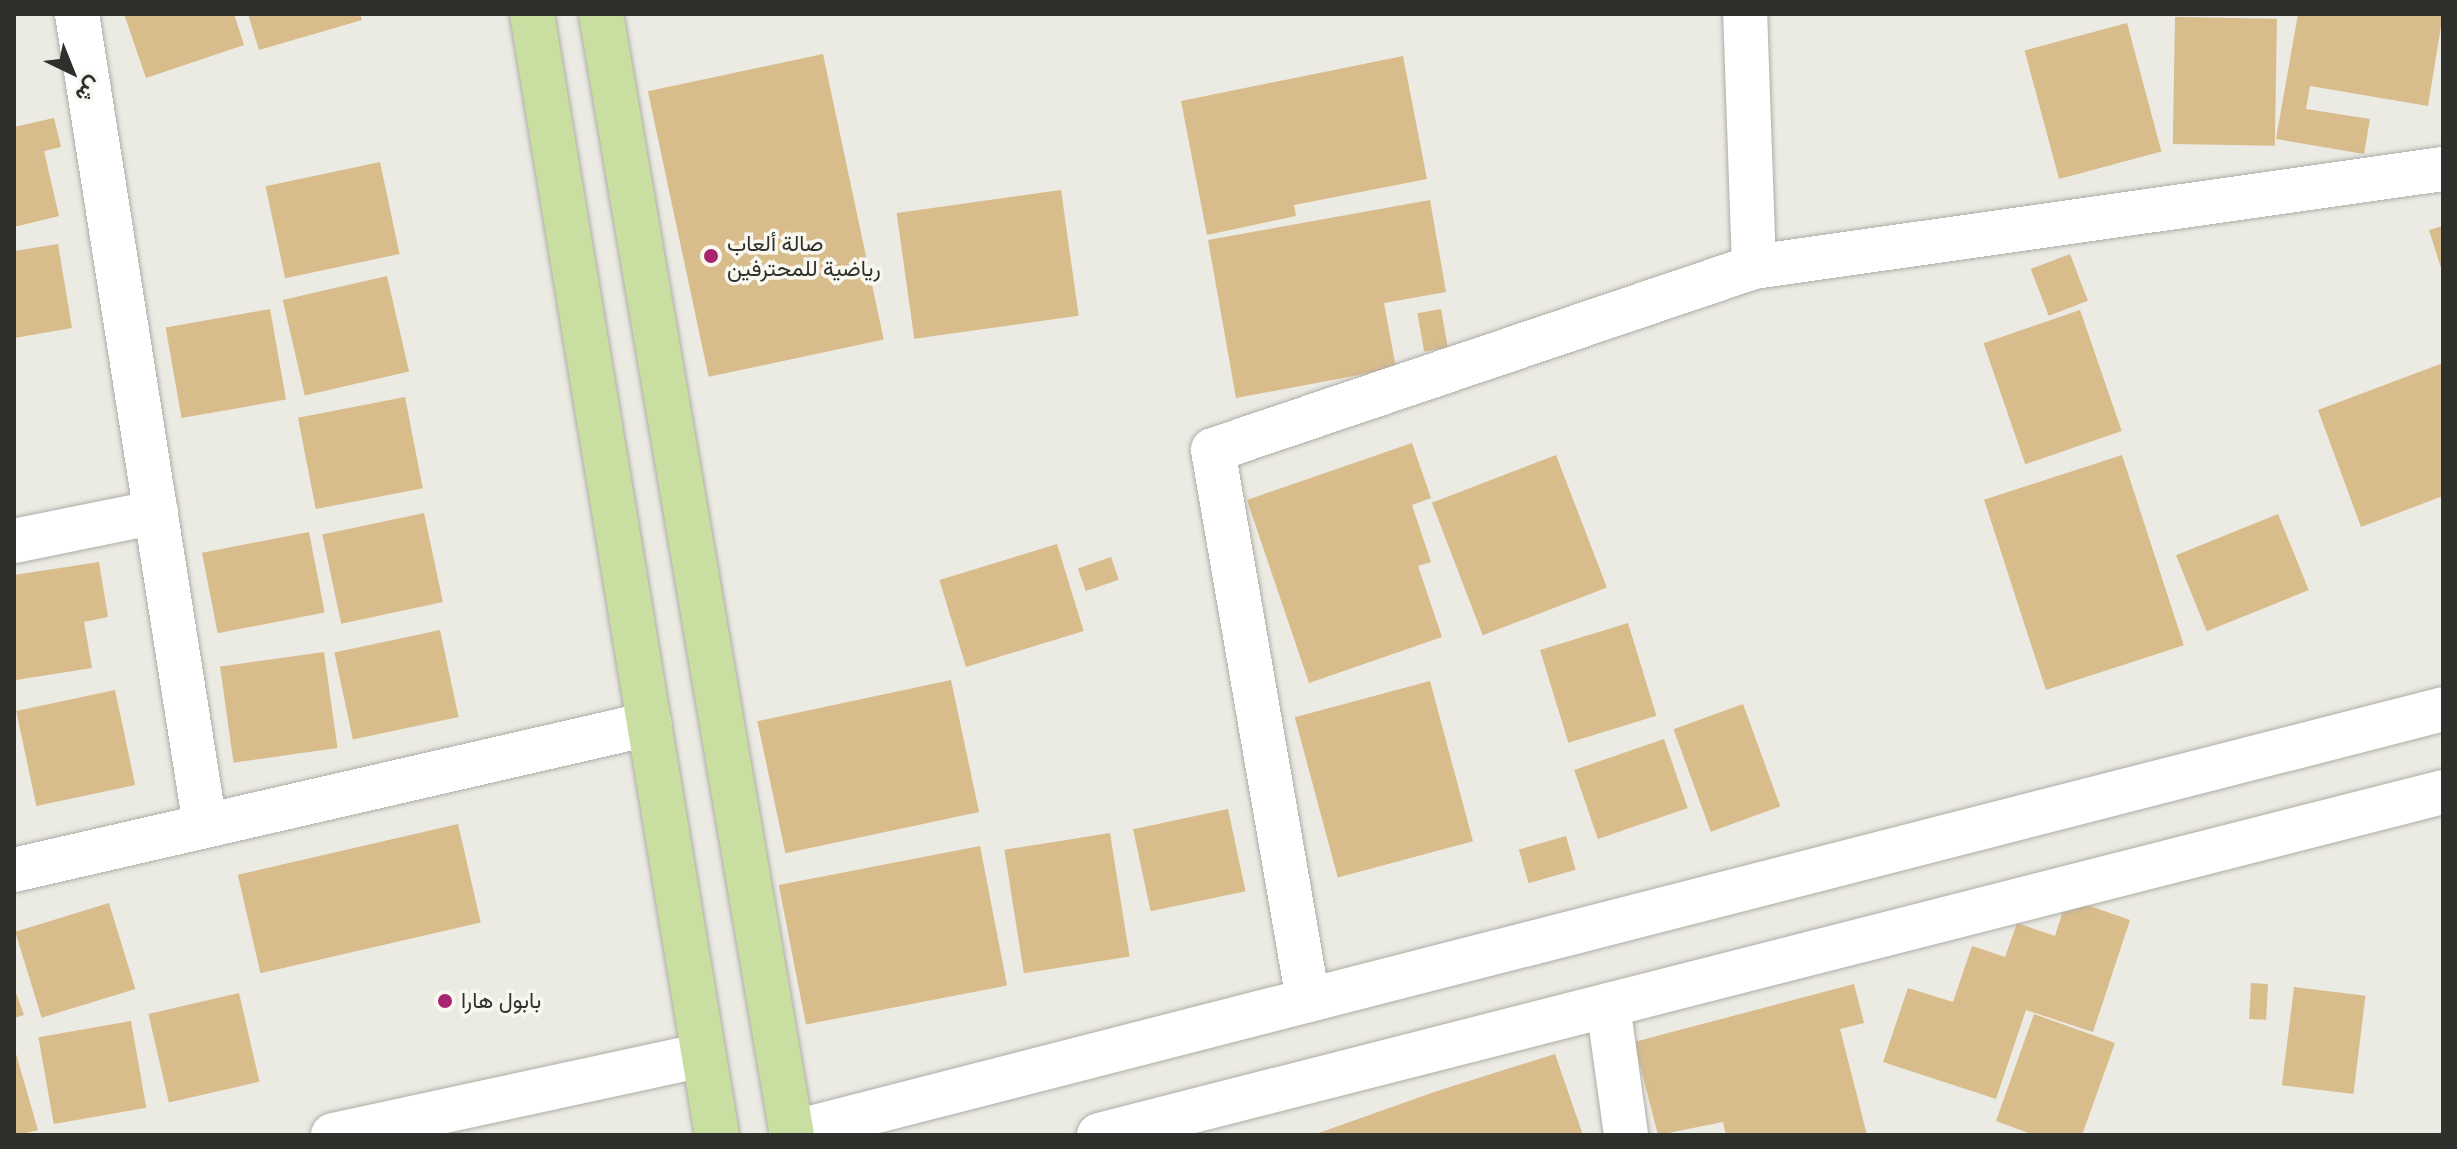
<!DOCTYPE html>
<meta charset="utf-8">
<style>
body{margin:0}
#map{position:relative;width:2457px;height:1149px;overflow:hidden;background:#ebeae3;font-family:"Times New Roman",Vazirmatn,serif}
div>[style]{position:absolute}
.building>*{inset:0;background:#d9bc8c;transform-origin:0 0}
.roads{filter:drop-shadow(0 0 2px #aeada6) drop-shadow(0 0 2px #aeada6)}
.minor>*{height:44px;margin:-22px;padding:0 22px;transform-origin:22px;border-radius:22px;background:#fff}
.major>*{height:44px;margin:-22px;padding:0 22px;transform-origin:22px;border-radius:22px;background:#c9dea1}
.dots>*{width:22px;height:22px;translate:-50% -50%;box-sizing:border-box;border:4px solid #f8f8f0;border-radius:50%}
span{translate:-50% -50%;white-space:nowrap;text-align:center;line-height:1.15;-webkit-text-stroke:7px #f8f8f0;paint-order:stroke}
.poi-label{font-size:22px;color:#2f2f2c}
.left{translate:0 -50%;text-align:left}
.frame{position:absolute;inset:0;border:16px solid #2f2f2c;pointer-events:none}
.north{position:absolute;left:32px;top:32px;width:80px;height:80px;-webkit-text-stroke:6px #f8f8f0;paint-order:stroke;rotate:137deg;font-size:22px;font-weight:700;line-height:32px;text-align:center;color:#2f2f2c}
.north::after{content:'';display:block;margin:auto;width:28px;height:36px;background:#2f2f2c;clip-path:polygon(50% 0,100% 100%,50% 72%,0 100%)}
</style>
<div id="map">
<div class="building">
<i style="clip-path:polygon(124px 14px,234px 14px,244px 45px,146px 78px)"></i>
<i style="clip-path:polygon(248px 14px,360px 14px,362px 20px,259px 50px)"></i>
<i style="clip-path:polygon(2298px 14px,2443px 14px,2428px 106px,2310px 86px,2306px 109px,2370px 119px,2364px 154px,2276px 139px)"></i>
<i style="left:2175px;top:17px;width:102px;height:127px;rotate:1deg"></i>
<i style="left:2127px;top:23px;width:133px;height:106px;rotate:75deg"></i>
<i style="left:823px;top:54px;width:292px;height:179px;rotate:78deg"></i>
<i style="clip-path:polygon(1403px 56px,1427px 179px,1294px 205px,1296px 216px,1207px 235px,1181px 101px)"></i>
<i style="clip-path:polygon(54px 118px,61px 147px,44px 151px,59px 216px,14px 227px,14px 127px)"></i>
<i style="left:380px;top:162px;width:94px;height:117px;rotate:78deg"></i>
<i style="left:1061px;top:190px;width:127px;height:166px;rotate:82deg"></i>
<i style="clip-path:polygon(1430px 200px,1446px 292px,1384px 303px,1396px 368px,1236px 398px,1208px 240px)"></i>
<i style="clip-path:polygon(2443px 226px,2443px 271px,2442px 271px,2429px 230px)"></i>
<i style="clip-path:polygon(58px 244px,72px 328px,14px 338px,14px 251px)"></i>
<i style="left:2070px;top:254px;width:50px;height:42px;rotate:69deg"></i>
<i style="left:387px;top:276px;width:98px;height:107px;rotate:77deg"></i>
<i style="left:270px;top:309px;width:92px;height:106px;rotate:80deg"></i>
<i style="left:1441px;top:309px;width:39px;height:24px;rotate:80deg"></i>
<i style="left:2080px;top:310px;width:128px;height:102px;rotate:71deg"></i>
<i style="clip-path:polygon(2443px 363px,2443px 496px,2361px 527px,2318px 410px)"></i>
<i style="left:405px;top:397px;width:93px;height:109px;rotate:79deg"></i>
<i style="clip-path:polygon(1412px 443px,1431px 498px,1412px 505px,1431px 562px,1418px 566px,1442px 637px,1309px 683px,1247px 500px)"></i>
<i style="left:1556px;top:455px;width:142px;height:133px;rotate:69deg"></i>
<i style="left:2122px;top:455px;width:200px;height:145px;rotate:72deg"></i>
<i style="left:424px;top:513px;width:91px;height:104px;rotate:78deg"></i>
<i style="left:2278px;top:514px;width:82px;height:110px;rotate:68deg"></i>
<i style="left:309px;top:532px;width:82px;height:109px;rotate:79deg"></i>
<i style="left:1057px;top:544px;width:91px;height:123px;rotate:73deg"></i>
<i style="left:1111px;top:557px;width:24px;height:35px;rotate:71deg"></i>
<i style="clip-path:polygon(99px 562px,108px 617px,84px 622px,92px 668px,16px 680px,14px 575px)"></i>
<i style="left:1628px;top:623px;width:97px;height:92px;rotate:73deg"></i>
<i style="left:440px;top:630px;width:89px;height:108px;rotate:78deg"></i>
<i style="left:324px;top:652px;width:97px;height:105px;rotate:82deg"></i>
<i style="left:951px;top:680px;width:135px;height:198px;rotate:78deg"></i>
<i style="left:1430px;top:681px;width:166px;height:140px;rotate:75deg"></i>
<i style="left:115px;top:690px;width:97px;height:101px;rotate:78deg"></i>
<i style="left:1743px;top:704px;width:109px;height:74px;rotate:70deg"></i>
<i style="left:1664px;top:739px;width:73px;height:95px;rotate:71deg"></i>
<i style="left:1228px;top:809px;width:84px;height:97px;rotate:78deg"></i>
<i style="left:458px;top:824px;width:101px;height:226px;rotate:77deg"></i>
<i style="left:1110px;top:833px;width:125px;height:107px;rotate:81deg"></i>
<i style="left:1566px;top:836px;width:35px;height:49px;rotate:74deg"></i>
<i style="left:980px;top:846px;width:142px;height:205px;rotate:79deg"></i>
<i style="clip-path:polygon(2067px 898px,2130px 920px,2093px 1032px,2026px 1010px,1996px 1099px,1883px 1062px,1908px 988px,1953px 1002px,1972px 946px,2005px 957px,2017px 923px,2055px 936px)"></i>
<i style="left:109px;top:903px;width:90px;height:98px;rotate:73deg"></i>
<i style="left:2251px;top:983px;width:17px;height:36px;rotate:3deg"></i>
<i style="clip-path:polygon(1854px 984px,1864px 1023px,1840px 1029px,1867px 1135px,1726px 1135px,1723px 1122px,1658px 1135px,1634px 1042px)"></i>
<i style="clip-path:polygon(14px 987px,24px 1015px,14px 1018px)"></i>
<i style="left:2294px;top:987px;width:72px;height:99px;rotate:7deg"></i>
<i style="left:239px;top:993px;width:91px;height:93px;rotate:77deg"></i>
<i style="clip-path:polygon(2034px 1014px,2115px 1043px,2082px 1135px,2034px 1135px,1996px 1121px)"></i>
<i style="left:131px;top:1021px;width:88px;height:94px;rotate:80deg"></i>
<i style="clip-path:polygon(14px 1047px,38px 1130px,18px 1135px,14px 1135px)"></i>
<i style="clip-path:polygon(1555px 1054px,1583px 1135px,1313px 1135px,1437px 1091px)"></i>
</div>
<div class="roads">
<div class="minor">
<i style="left:77px;top:14px;width:822px;rotate:81.04deg"></i>
<i style="left:1754px;top:267px;width:696px;rotate:-8.1deg"></i>
<i style="left:14px;top:541px;width:145px;rotate:-11.5deg"></i>
<i style="left:14px;top:870px;width:652px;rotate:-12.95deg"></i>
<i style="left:1308px;top:1000px;width:558px;rotate:-99.8deg"></i>
<i style="left:1213px;top:450px;width:571px;rotate:-18.69deg"></i>
<i style="left:1754px;top:267px;width:253px;rotate:-92deg"></i>
<i style="left:1608px;top:1005px;width:131px;rotate:82.1deg"></i>
<i style="left:791px;top:1133px;width:1706px;rotate:-14.39deg"></i>
<i style="left:333px;top:1135px;width:379px;rotate:-12.2deg"></i>
<i style="left:1099px;top:1135px;width:1387px;rotate:-14.32deg"></i>
</div>
<div class="major">
<i style="left:532px;top:14px;width:1136px;rotate:80.63deg"></i>
<i style="left:601px;top:14px;width:1137px;rotate:80.33deg"></i>
</div>
</div>
<div class="dots">
<i style="left:711px;top:256px;background:#a8246f"></i>
<i style="left:445px;top:1001px;background:#a8246f"></i>
</div>
<div class="poi-label">
<span class="left" style="left:727px;top:256px">صالة ألعاب<br>رياضية للمحترفين</span>
<span class="left" style="left:461px;top:1001px">بابول هارا</span>
</div>
<div class="frame"></div>
<div class="north">ش</div>
</div>
